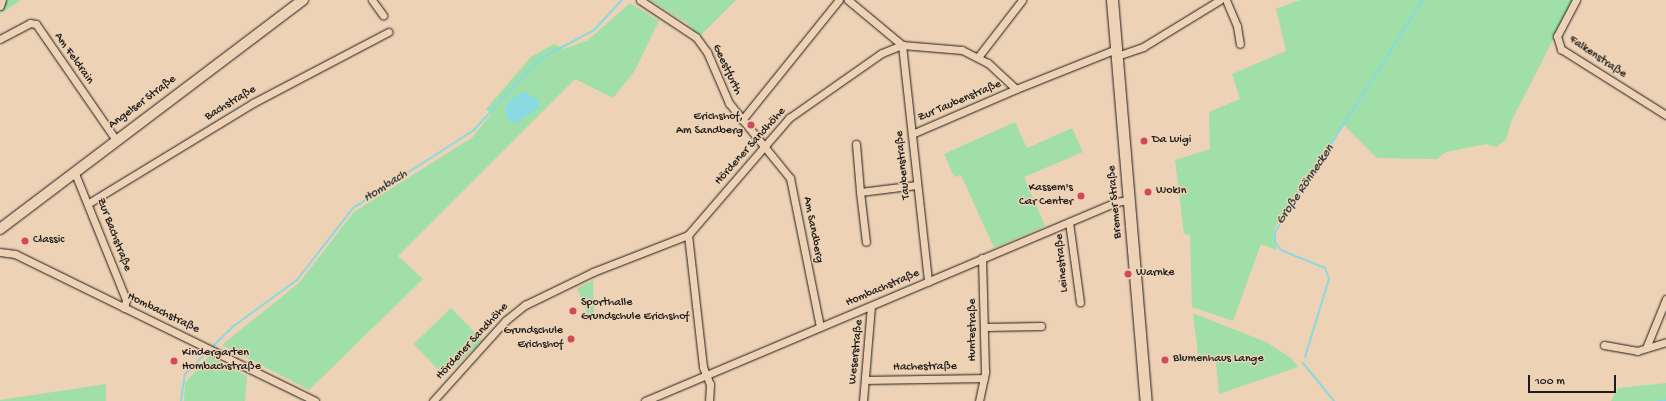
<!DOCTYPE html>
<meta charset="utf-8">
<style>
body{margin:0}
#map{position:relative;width:1666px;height:401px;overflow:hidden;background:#eed2b5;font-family:"Gochi Hand",sans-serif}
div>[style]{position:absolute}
.green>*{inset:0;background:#a0dfa8;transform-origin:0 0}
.water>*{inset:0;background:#89dae1}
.stream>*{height:2px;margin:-1px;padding:0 1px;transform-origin:1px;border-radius:1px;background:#89dae1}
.roads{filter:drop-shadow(0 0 1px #1c1c1c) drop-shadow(0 0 1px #1c1c1c)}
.minor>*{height:7px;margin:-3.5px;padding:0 3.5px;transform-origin:3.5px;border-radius:3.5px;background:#eed2b5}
.secondary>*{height:10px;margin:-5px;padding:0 5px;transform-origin:5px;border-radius:5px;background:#eed2b5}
.primary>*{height:11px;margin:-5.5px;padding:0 5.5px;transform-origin:5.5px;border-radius:5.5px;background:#eed2b5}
.dots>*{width:11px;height:11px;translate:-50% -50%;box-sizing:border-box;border:2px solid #eed2b5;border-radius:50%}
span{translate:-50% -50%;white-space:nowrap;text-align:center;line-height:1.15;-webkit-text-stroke:3px #eed2b5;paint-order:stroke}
.street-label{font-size:12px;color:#1c1c1c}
.poi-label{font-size:12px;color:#1c1c1c}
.right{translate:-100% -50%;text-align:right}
.left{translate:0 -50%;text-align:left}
.water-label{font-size:13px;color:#324243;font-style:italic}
.scale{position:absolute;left:1528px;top:375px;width:88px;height:18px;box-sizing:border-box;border:2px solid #1c1c1c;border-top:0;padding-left:5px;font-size:12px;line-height:14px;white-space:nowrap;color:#1c1c1c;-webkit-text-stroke:3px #eed2b5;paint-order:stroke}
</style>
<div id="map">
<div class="green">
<i style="clip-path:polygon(5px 0,21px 0,0 14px)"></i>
<i style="clip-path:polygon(650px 0,736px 0,700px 36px,687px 23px)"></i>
<i style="clip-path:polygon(1300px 0,1573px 0,1511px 122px,1506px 140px,1496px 147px,1487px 144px,1446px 152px,1437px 159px,1377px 158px,1344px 125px,1274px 229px,1277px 250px,1261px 244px,1233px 321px,1192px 307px,1190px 235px,1184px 234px,1175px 160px,1210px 149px,1209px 112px,1240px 99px,1232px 74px,1286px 51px,1276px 9px)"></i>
<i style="clip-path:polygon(630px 3px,659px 21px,634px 72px,613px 98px,575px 79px,398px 256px,423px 279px,309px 390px,222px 345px,299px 283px,354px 212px,473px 137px,491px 114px,486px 109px,531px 57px,554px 44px,564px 49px,588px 40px)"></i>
<i style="clip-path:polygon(1015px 122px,1027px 148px,1072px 128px,1083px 152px,1024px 177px,1045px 226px,994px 248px,961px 175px,954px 177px,944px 154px)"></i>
<i style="clip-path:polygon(593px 281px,594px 312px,588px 315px,577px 288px)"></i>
<i style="left:451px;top:308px;width:45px;height:52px;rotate:46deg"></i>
<i style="clip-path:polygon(1193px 313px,1266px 342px,1291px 358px,1298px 367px,1219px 394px,1216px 362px,1199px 363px)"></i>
<i style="clip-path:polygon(209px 356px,247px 376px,245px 401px,184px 401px,185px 383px)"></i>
<i style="clip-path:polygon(1666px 383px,1666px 401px,1611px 401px,1618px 388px)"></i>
<i style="clip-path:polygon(106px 384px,106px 401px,0 401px,0 400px)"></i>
</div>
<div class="water">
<i style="clip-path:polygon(523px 91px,537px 99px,540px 107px,517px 123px,509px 122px,505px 109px,508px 102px)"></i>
</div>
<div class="stream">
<i style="left:211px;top:348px;width:33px;rotate:-44deg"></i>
<i style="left:235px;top:325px;width:77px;rotate:-36deg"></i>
<i style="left:297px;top:280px;width:91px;rotate:-52.1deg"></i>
<i style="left:353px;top:208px;width:144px;rotate:-32.8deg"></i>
<i style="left:474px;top:130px;width:95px;rotate:-47.6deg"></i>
<i style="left:538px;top:60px;width:64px;rotate:-28.2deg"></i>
<i style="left:594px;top:30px;width:41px;rotate:-47deg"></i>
<i style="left:1305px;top:357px;width:82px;rotate:-72.9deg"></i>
<i style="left:1329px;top:279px;width:12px;rotate:-110deg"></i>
<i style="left:1325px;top:268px;width:48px;rotate:-157.8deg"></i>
<i style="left:1281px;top:250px;width:10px;rotate:-127deg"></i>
<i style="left:1275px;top:242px;width:10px;rotate:-90deg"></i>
<i style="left:1275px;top:232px;width:275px;rotate:-57.5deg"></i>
<i style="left:1303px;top:363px;width:49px;rotate:50.8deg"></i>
<i style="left:181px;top:401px;width:27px;rotate:-82deg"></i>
<i style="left:185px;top:374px;width:33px;rotate:-45deg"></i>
<i style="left:1658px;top:401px;width:8px;rotate:-7deg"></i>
</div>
<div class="roads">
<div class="minor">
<i style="left:372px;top:0;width:19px;rotate:54deg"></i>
<i style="left:640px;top:0;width:67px;rotate:33.5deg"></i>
<i style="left:696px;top:37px;width:19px;rotate:54deg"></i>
<i style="left:707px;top:52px;width:56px;rotate:66.7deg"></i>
<i style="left:729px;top:103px;width:97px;rotate:50.9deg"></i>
<i style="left:790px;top:178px;width:152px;rotate:78.6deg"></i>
<i style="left:848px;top:0;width:70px;rotate:39.8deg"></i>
<i style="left:902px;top:45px;width:238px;rotate:83.7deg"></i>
<i style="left:1226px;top:0;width:28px;rotate:67deg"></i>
<i style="left:1237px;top:26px;width:18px;rotate:81deg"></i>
<i style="left:1576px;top:0;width:41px;rotate:117.8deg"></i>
<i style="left:1557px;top:36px;width:14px;rotate:73deg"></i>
<i style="left:1561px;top:49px;width:124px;rotate:32.2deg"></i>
<i style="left:0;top:6px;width:6px;rotate:-72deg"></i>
<i style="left:0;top:39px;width:34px;rotate:-28deg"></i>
<i style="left:30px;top:23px;width:6px;rotate:9deg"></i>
<i style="left:36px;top:24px;width:141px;rotate:55.4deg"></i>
<i style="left:1117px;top:56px;width:28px;rotate:-19deg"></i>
<i style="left:1143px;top:47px;width:90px;rotate:-31.4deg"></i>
<i style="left:978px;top:57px;width:72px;rotate:-52.3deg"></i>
<i style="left:742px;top:120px;width:154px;rotate:-51.1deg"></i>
<i style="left:912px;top:134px;width:113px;rotate:-23.4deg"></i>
<i style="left:856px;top:144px;width:48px;rotate:85.2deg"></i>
<i style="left:860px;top:192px;width:57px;rotate:-7deg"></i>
<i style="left:74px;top:171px;width:139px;rotate:68deg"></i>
<i style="left:126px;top:300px;width:8px;rotate:104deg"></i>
<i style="left:860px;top:192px;width:50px;rotate:83.2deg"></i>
<i style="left:89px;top:203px;width:192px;rotate:-31.4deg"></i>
<i style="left:253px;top:103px;width:153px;rotate:-27.7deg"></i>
<i style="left:1069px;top:222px;width:81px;rotate:82.2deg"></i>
<i style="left:688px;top:235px;width:133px;rotate:83.5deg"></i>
<i style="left:703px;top:367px;width:18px;rotate:68deg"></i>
<i style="left:710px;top:384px;width:17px;rotate:93deg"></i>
<i style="left:0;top:252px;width:15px;rotate:8deg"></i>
<i style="left:15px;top:254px;width:334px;rotate:26.1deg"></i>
<i style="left:985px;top:327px;width:56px;rotate:-1deg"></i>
<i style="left:1604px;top:345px;width:34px;rotate:10deg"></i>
<i style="left:1637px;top:351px;width:30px;rotate:-17deg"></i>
<i style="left:1646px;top:348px;width:53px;rotate:-67.8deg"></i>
<i style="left:866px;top:380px;width:118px;rotate:-1deg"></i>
<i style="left:433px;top:401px;width:108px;rotate:-48deg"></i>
<i style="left:505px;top:321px;width:26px;rotate:-39deg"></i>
<i style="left:525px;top:305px;width:76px;rotate:-25.9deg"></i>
<i style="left:593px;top:272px;width:102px;rotate:-21.3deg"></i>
<i style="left:688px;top:235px;width:155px;rotate:-49.2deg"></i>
<i style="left:789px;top:118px;width:113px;rotate:-35deg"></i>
<i style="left:882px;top:53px;width:22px;rotate:-22deg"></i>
<i style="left:902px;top:45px;width:60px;rotate:4.8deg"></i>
<i style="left:962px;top:50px;width:29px;rotate:27deg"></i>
<i style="left:988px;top:63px;width:38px;rotate:43deg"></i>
<i style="left:1016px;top:89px;width:108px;rotate:-21.8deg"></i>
<i style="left:645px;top:401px;width:511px;rotate:-22.9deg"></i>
<i style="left:1116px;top:202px;width:13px;rotate:-9deg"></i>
<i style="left:863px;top:401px;width:95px;rotate:-85.2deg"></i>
<i style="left:979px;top:401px;width:30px;rotate:-78deg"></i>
<i style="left:985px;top:372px;width:114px;rotate:-91.5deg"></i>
</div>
<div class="secondary">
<i style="left:0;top:229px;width:380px;rotate:-37.1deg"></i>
</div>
<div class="primary">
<i style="left:1112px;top:0;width:402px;rotate:85.2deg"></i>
</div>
</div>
<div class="dots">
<i style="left:751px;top:125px;background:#d1495b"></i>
<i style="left:1144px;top:141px;background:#d1495b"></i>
<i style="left:1148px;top:192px;background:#d1495b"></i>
<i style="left:1081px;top:196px;background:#d1495b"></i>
<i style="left:25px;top:241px;background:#d1495b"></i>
<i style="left:1128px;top:274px;background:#d1495b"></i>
<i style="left:573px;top:311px;background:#d1495b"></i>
<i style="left:571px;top:339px;background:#d1495b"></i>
<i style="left:1165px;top:360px;background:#d1495b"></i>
<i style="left:174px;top:361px;background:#d1495b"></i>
</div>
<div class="street-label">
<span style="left:1597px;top:58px;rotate:34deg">Falkenstraße</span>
<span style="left:73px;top:59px;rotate:55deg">Am Feldrain</span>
<span style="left:726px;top:70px;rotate:65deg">Geestfurth</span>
<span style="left:960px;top:102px;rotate:-23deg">Zur Taubenstraße</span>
<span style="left:143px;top:103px;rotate:-37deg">Angelser Straße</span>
<span style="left:231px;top:104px;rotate:-31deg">Bachstraße</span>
<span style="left:751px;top:147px;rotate:-48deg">Hördener Sandhöhe</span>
<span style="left:904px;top:165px;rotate:-96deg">Taubenstraße</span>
<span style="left:1116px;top:202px;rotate:-95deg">Bremer Straße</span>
<span style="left:812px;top:230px;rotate:79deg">Am Sandberg</span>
<span style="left:113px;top:235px;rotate:69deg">Zur Bachstraße</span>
<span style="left:1063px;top:263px;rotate:-95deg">Leinestraße</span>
<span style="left:883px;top:289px;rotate:-23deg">Hombachstraße</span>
<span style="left:163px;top:314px;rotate:26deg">Hombachstraße</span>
<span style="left:974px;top:330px;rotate:-90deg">Huntestraße</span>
<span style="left:473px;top:342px;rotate:-47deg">Hördener Sandhöhe</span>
<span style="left:857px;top:352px;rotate:-84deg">Weserstraße</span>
<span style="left:925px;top:368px;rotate:-1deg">Hachestraße</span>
</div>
<div class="poi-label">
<span class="right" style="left:743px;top:125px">Erichshof,<br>Am Sandberg</span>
<span class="left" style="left:1152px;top:141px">Da Luigi</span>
<span class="right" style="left:1073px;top:196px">Kassem's<br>Car Center</span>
<span class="left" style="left:1156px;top:192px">WokIn</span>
<span class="left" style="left:33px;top:241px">Classic</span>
<span class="left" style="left:1136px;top:274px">Warnke</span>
<span class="left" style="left:581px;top:311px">Sporthalle<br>Grundschule Erichshof</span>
<span class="right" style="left:563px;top:339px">Grundschule<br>Erichshof</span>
<span class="left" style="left:182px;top:361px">Kindergarten<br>Hombachstraße</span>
<span class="left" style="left:1173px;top:360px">Blumenhaus Lange</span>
</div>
<div class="water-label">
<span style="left:1306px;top:185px;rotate:-56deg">Große Rönnecken</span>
<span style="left:386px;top:187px;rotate:-33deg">Hombach</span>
</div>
<div class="scale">100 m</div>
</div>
